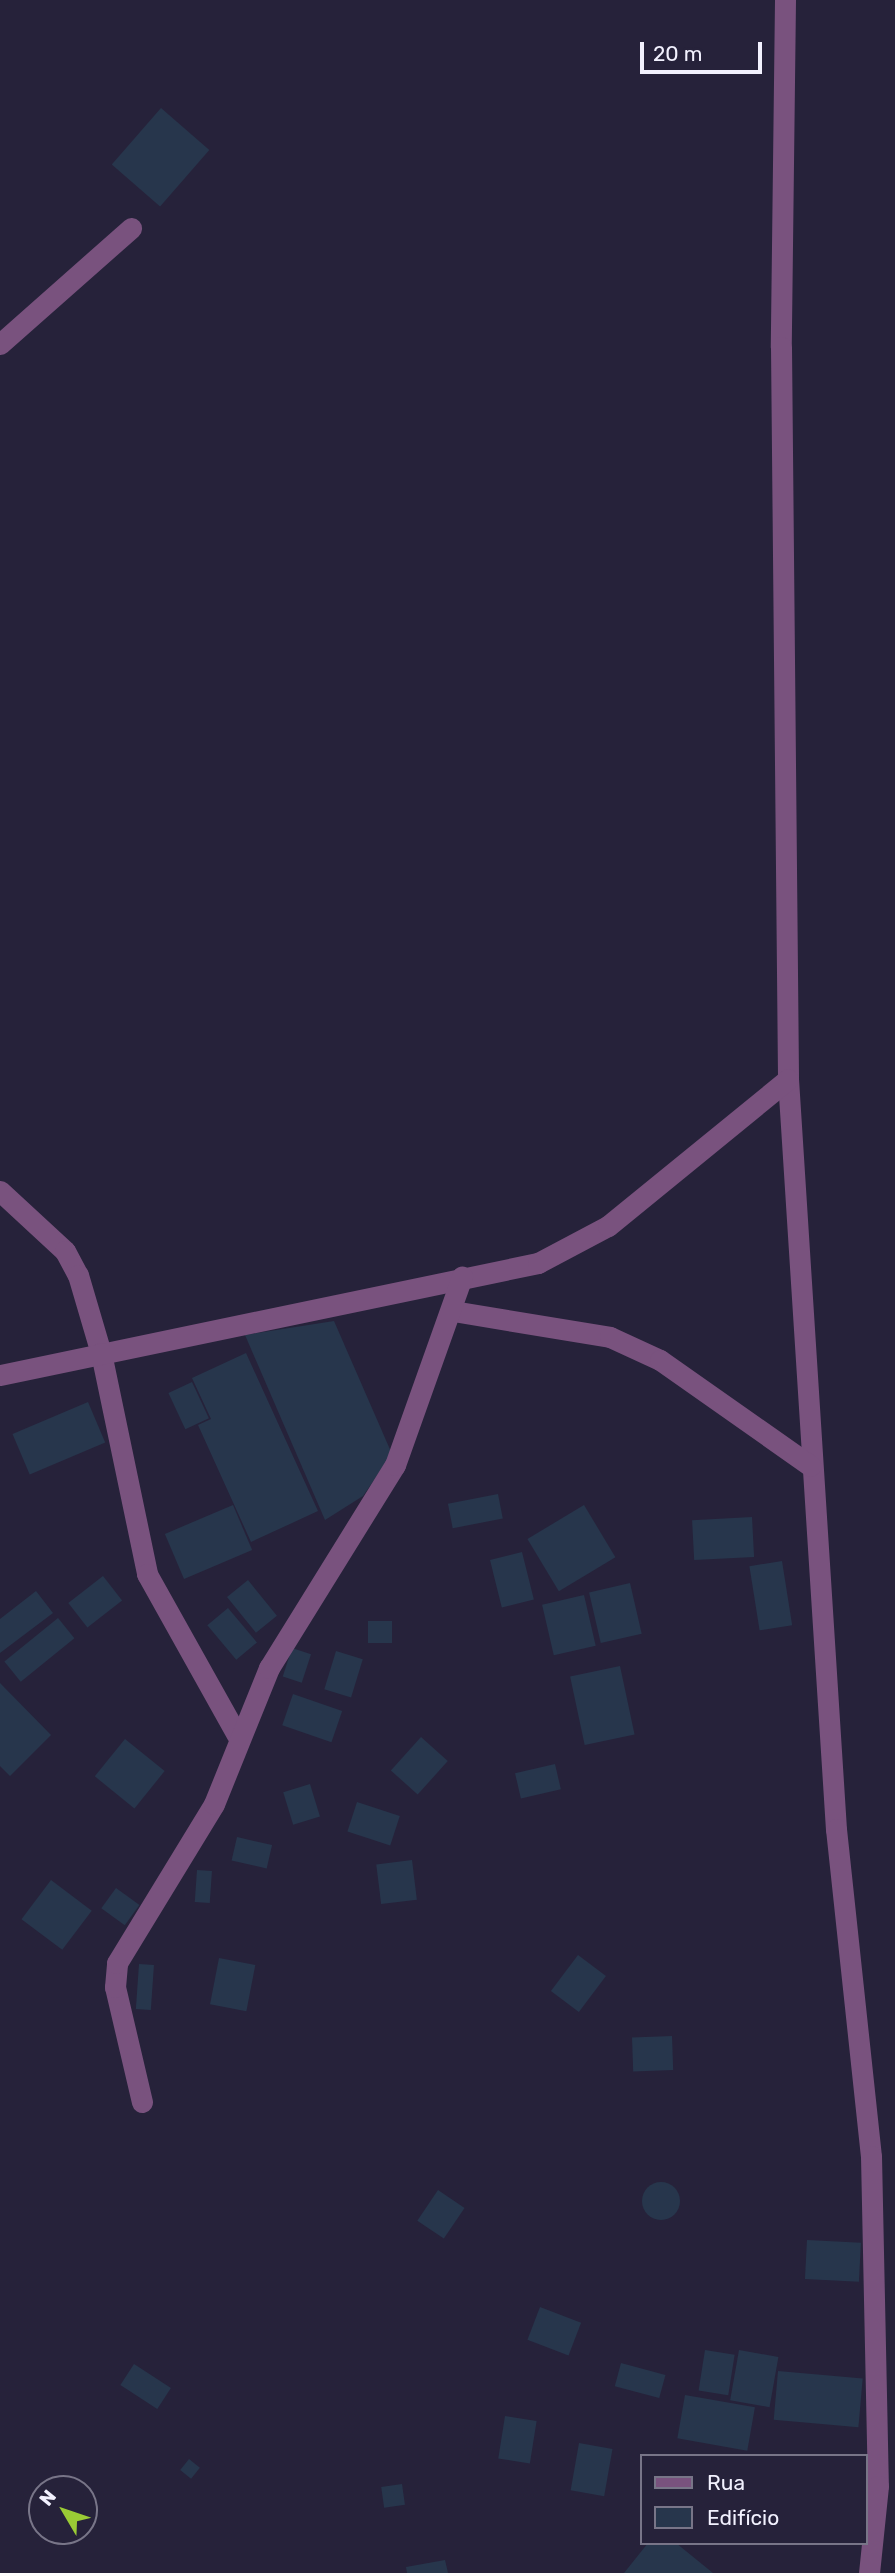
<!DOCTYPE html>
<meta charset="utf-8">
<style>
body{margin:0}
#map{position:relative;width:895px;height:2573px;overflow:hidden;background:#26223a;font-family:Rubik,sans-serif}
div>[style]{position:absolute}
.building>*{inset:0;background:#27364c;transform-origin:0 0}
.round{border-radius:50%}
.minor>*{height:21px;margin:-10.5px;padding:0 10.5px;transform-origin:10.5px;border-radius:10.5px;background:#79527e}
span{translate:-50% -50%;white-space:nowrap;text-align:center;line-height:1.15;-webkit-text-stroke:5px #26223a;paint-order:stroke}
.legend{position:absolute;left:640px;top:2454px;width:228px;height:91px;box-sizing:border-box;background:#26223a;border:2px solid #787588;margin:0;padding:9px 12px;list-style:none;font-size:21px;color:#f2f1fe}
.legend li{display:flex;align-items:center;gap:14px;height:35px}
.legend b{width:35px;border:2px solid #787588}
.north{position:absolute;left:28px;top:2475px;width:70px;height:70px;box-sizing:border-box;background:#26223a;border:2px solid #787588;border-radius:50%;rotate:309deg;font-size:19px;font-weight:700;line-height:28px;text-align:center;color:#f2f1fe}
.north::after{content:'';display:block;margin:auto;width:24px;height:32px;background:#9acb35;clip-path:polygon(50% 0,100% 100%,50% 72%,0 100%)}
.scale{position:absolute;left:640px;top:42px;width:122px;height:32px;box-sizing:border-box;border:4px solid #f2f1fe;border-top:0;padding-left:9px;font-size:21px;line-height:24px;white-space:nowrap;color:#f2f1fe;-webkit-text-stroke:5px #26223a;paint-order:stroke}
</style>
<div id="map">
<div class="building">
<i style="left:161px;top:108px;width:64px;height:75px;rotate:41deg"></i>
<i style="clip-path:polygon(334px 1321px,392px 1454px,363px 1496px,325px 1520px,245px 1335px)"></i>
<i style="clip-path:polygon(246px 1353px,318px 1511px,251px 1542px,198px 1425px,211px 1419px,192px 1378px)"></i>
<i style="left:192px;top:1382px;width:40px;height:26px;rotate:65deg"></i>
<i style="left:88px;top:1402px;width:44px;height:82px;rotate:67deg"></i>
<i style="left:498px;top:1494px;width:25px;height:51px;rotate:79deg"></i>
<i style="left:233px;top:1505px;width:49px;height:74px;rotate:67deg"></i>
<i style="left:584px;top:1505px;width:61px;height:66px;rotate:59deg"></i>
<i style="left:752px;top:1517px;width:40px;height:60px;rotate:87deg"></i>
<i style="left:522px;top:1552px;width:49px;height:33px;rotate:76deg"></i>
<i style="left:782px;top:1561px;width:65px;height:33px;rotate:81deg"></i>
<i style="left:103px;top:1576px;width:31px;height:44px;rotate:52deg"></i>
<i style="left:248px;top:1580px;width:46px;height:27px;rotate:51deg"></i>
<i style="left:630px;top:1583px;width:52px;height:42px;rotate:77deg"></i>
<i style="clip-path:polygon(36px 1591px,53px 1613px,0 1653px,0 1619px)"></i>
<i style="left:584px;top:1595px;width:52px;height:43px;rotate:77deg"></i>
<i style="left:228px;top:1608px;width:45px;height:27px;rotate:50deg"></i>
<i style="left:58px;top:1618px;width:26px;height:69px;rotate:51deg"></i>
<i style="left:392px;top:1621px;width:22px;height:24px;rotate:90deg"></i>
<i style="left:292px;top:1648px;width:20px;height:30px;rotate:18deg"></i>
<i style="left:336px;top:1651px;width:28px;height:40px;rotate:17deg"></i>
<i style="left:620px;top:1666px;width:70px;height:51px;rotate:78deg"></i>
<i style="clip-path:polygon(0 1683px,51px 1735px,10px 1776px,0 1766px)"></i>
<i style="left:293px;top:1694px;width:52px;height:33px;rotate:19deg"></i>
<i style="left:421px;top:1737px;width:36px;height:45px;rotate:42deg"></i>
<i style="left:125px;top:1739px;width:51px;height:48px;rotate:39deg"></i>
<i style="left:555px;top:1764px;width:26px;height:41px;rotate:77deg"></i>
<i style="left:310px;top:1784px;width:34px;height:28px;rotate:73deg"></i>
<i style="left:357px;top:1802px;width:45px;height:31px;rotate:18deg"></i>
<i style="left:237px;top:1837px;width:36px;height:24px;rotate:13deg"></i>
<i style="left:412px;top:1860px;width:40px;height:36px;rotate:83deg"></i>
<i style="left:197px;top:1870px;width:15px;height:32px;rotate:4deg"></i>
<i style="left:51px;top:1880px;width:51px;height:49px;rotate:37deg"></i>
<i style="left:116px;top:1888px;width:29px;height:25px;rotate:36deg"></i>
<i style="left:578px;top:1955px;width:35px;height:45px;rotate:37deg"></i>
<i style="left:219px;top:1958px;width:37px;height:47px;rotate:11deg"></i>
<i style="left:139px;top:1964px;width:15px;height:45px;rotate:4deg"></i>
<i style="left:672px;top:2036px;width:34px;height:40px;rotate:88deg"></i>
<i class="round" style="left:642px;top:2182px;width:38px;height:38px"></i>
<i style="left:438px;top:2190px;width:32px;height:37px;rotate:34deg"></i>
<i style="left:807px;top:2240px;width:54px;height:39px;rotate:3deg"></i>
<i style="left:540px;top:2307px;width:44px;height:35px;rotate:21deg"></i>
<i style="left:705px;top:2350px;width:30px;height:41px;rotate:9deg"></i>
<i style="left:739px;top:2350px;width:40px;height:51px;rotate:10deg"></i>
<i style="left:621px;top:2363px;width:46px;height:24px;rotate:15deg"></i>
<i style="left:134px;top:2364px;width:44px;height:25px;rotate:33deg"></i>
<i style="left:778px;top:2371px;width:85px;height:49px;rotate:5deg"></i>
<i style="left:685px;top:2395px;width:71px;height:44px;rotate:10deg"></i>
<i style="left:505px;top:2416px;width:32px;height:43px;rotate:9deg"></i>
<i style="left:579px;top:2443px;width:34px;height:48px;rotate:10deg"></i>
<i style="left:189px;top:2459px;width:14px;height:14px;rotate:39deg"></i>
<i style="left:402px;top:2484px;width:21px;height:21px;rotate:82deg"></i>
<i style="clip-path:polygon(648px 2543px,676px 2543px,713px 2573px,624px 2573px)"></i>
<i style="clip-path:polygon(445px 2560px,448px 2573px,407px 2573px,406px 2567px)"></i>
</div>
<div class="minor">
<i style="left:785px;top:0;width:347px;rotate:90.7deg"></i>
<i style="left:781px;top:347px;width:732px;rotate:89.45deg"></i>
<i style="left:788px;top:1079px;width:752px;rotate:86.34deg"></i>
<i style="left:836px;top:1829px;width:329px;rotate:83.9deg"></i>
<i style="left:871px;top:2156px;width:330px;rotate:88.8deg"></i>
<i style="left:878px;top:2486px;width:87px;rotate:95.9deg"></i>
<i style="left:0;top:344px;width:175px;rotate:-41.5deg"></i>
<i style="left:0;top:1191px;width:88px;rotate:42.7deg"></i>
<i style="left:65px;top:1251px;width:27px;rotate:62deg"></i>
<i style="left:78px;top:1275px;width:81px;rotate:73.6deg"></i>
<i style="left:101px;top:1353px;width:226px;rotate:78.2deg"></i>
<i style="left:147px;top:1574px;width:184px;rotate:60.8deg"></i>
<i style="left:453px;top:1311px;width:159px;rotate:9.4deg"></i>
<i style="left:610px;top:1337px;width:55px;rotate:24.7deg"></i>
<i style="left:660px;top:1360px;width:184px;rotate:35.1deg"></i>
<i style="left:0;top:1375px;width:550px;rotate:-11.76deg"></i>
<i style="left:538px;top:1263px;width:79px;rotate:-27.9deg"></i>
<i style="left:608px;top:1226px;width:232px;rotate:-39.2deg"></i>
<i style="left:142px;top:2102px;width:118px;rotate:-103.2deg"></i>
<i style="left:115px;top:1987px;width:24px;rotate:-85deg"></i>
<i style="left:117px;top:1963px;width:186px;rotate:-58.6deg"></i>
<i style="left:214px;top:1804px;width:147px;rotate:-68deg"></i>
<i style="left:269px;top:1668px;width:239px;rotate:-58.2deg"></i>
<i style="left:395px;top:1465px;width:200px;rotate:-70.4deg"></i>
</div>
<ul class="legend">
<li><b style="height:9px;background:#79527e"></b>Rua</li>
<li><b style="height:19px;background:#27364c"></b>Edifício</li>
</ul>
<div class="north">N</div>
<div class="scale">20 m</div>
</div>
